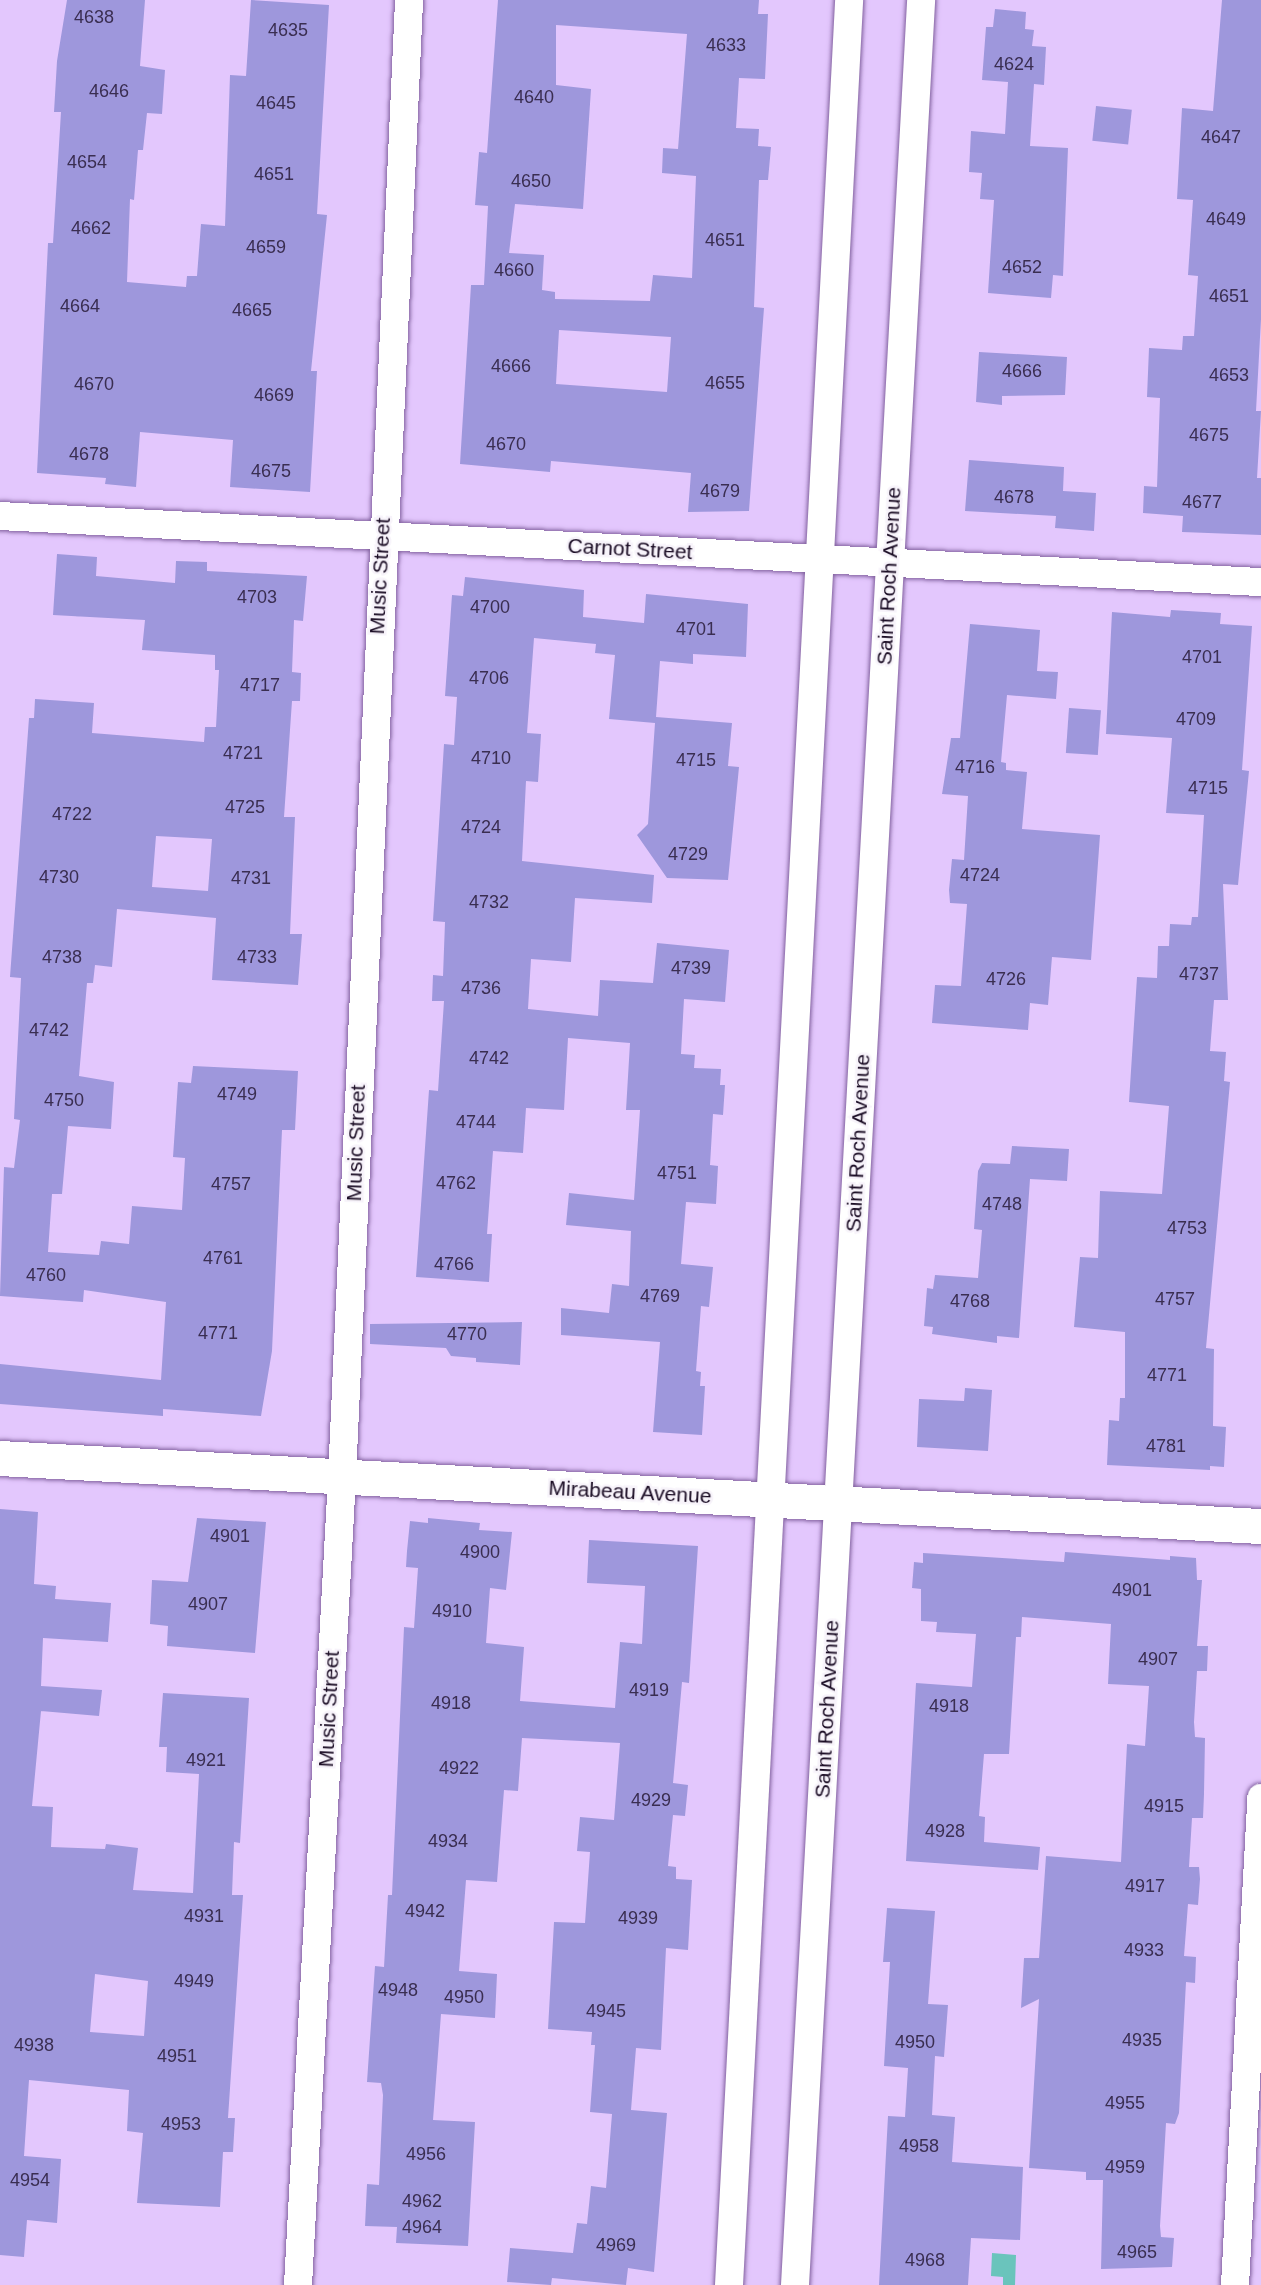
<!DOCTYPE html>
<style>
body{margin:0}
#map{position:relative;width:1261px;height:2285px;overflow:hidden;background:#e3c7fd;font-family:Arial,sans-serif}
div>[style]{position:absolute}
.water>*{inset:0;background:#6ac4bc}
.building>*{inset:0;background:#9e97dc;transform-origin:0 0}
.roads{filter:drop-shadow(0 0 2px #82619f) drop-shadow(0 0 2px #82619f)}
.minor>*{height:28px;margin:-14px;padding:0 14px;transform-origin:14px;border-radius:14px;background:#fff}
.tertiary>*{height:35px;margin:-17.5px;padding:0 17.5px;transform-origin:17.5px;border-radius:17.5px;background:#fff}
span{translate:-50% -50%;white-space:nowrap;text-align:center;line-height:1.15;-webkit-text-stroke:5px #f7f3fa;paint-order:stroke}
.number-label{font-size:18px;color:#3a2e51}
.number-label span{-webkit-text-stroke-width:0}
.street-label{font-size:21px;color:#190b23}
</style>
<div id="map">
<div class="water">
<i style="clip-path:polygon(992px 2253px,1016px 2255px,1015px 2285px,1003px 2285px,1003px 2277px,991px 2276px)"></i>
</div>
<div class="building">
<i style="clip-path:polygon(67px 0,145px 0,140px 66px,165px 70px,162px 114px,147px 113px,143px 150px,138px 150px,134px 200px,130px 199px,127px 282px,186px 287px,187px 276px,197px 276px,201px 224px,225px 226px,230px 75px,246px 76px,251px 0,329px 5px,317px 214px,327px 215px,311px 371px,317px 371px,310px 492px,230px 487px,233px 440px,140px 432px,136px 487px,105px 484px,106px 478px,37px 473px,48px 243px,53px 243px,61px 112px,54px 112px,57px 61px)"></i>
<i style="clip-path:polygon(evenodd,498px 0,759px 0,758px 14px,768px 14px,765px 79px,739px 78px,736px 128px,759px 129px,758px 146px,771px 147px,768px 180px,759px 180px,754px 307px,764px 308px,749px 511px,688px 512px,691px 473px,551px 461px,550px 472px,460px 464px,471px 285px,484px 285px,488px 206px,475px 205px,479px 152px,487px 153px,498px 0,556px 25px,687px 34px,678px 149px,663px 148px,662px 173px,696px 176px,692px 278px,653px 275px,650px 301px,555px 299px,555px 292px,542px 290px,544px 255px,509px 253px,515px 204px,583px 209px,591px 89px,556px 85px,556px 25px,498px 0,559px 330px,671px 337px,667px 392px,556px 384px,559px 330px)"></i>
<i style="clip-path:polygon(1222px 0,1261px 0,1261px 319px,1256px 411px,1261px 411px,1257px 478px,1261px 478px,1261px 535px,1182px 532px,1183px 516px,1143px 513px,1144px 486px,1157px 487px,1160px 398px,1147px 397px,1149px 348px,1182px 350px,1183px 336px,1194px 336px,1198px 276px,1188px 275px,1193px 200px,1177px 199px,1182px 108px,1213px 111px)"></i>
<i style="clip-path:polygon(995px 9px,1026px 12px,1025px 29px,1034px 30px,1032px 46px,1046px 47px,1044px 85px,1034px 84px,1030px 146px,1068px 148px,1063px 276px,1053px 275px,1051px 298px,988px 293px,994px 200px,980px 199px,982px 173px,969px 172px,971px 131px,1005px 134px,1008px 82px,982px 80px,986px 27px,993px 27px)"></i>
<i style="left:1096px;top:106px;width:36px;height:35px;rotate:6deg"></i>
<i style="clip-path:polygon(979px 352px,1067px 357px,1065px 395px,1002px 396px,1002px 405px,976px 402px)"></i>
<i style="clip-path:polygon(969px 460px,1064px 467px,1063px 491px,1096px 493px,1094px 531px,1055px 528px,1056px 516px,965px 511px)"></i>
<i style="clip-path:polygon(evenodd,57px 554px,97px 557px,96px 576px,175px 583px,176px 561px,207px 562px,207px 571px,307px 576px,303px 621px,294px 620px,292px 672px,301px 673px,300px 701px,292px 701px,284px 817px,295px 817px,290px 934px,302px 934px,298px 985px,212px 980px,216px 918px,117px 909px,112px 967px,95px 965px,93px 983px,87px 983px,79px 1076px,114px 1082px,111px 1129px,68px 1126px,62px 1194px,52px 1194px,48px 1252px,99px 1255px,101px 1241px,129px 1244px,132px 1206px,182px 1210px,185px 1158px,173px 1157px,178px 1082px,191px 1083px,193px 1066px,298px 1071px,295px 1130px,282px 1130px,272px 1351px,261px 1416px,163px 1409px,163px 1416px,0 1404px,0 1364px,161px 1380px,166px 1302px,84px 1290px,83px 1302px,0 1296px,4px 1167px,14px 1168px,20px 1120px,14px 1119px,21px 978px,10px 977px,29px 718px,34px 718px,35px 699px,94px 703px,92px 733px,204px 742px,205px 727px,216px 727px,219px 670px,215px 670px,215px 655px,142px 650px,145px 620px,53px 615px,57px 554px,156px 836px,212px 839px,208px 891px,152px 887px,156px 836px)"></i>
<i style="clip-path:polygon(465px 577px,584px 590px,583px 617px,644px 623px,646px 594px,748px 604px,746px 657px,693px 654px,693px 664px,660px 661px,656px 717px,732px 723px,728px 766px,739px 767px,728px 880px,667px 878px,637px 835px,648px 824px,655px 723px,609px 719px,615px 655px,595px 653px,596px 644px,534px 638px,527px 733px,541px 734px,538px 782px,526px 781px,522px 861px,654px 875px,652px 903px,575px 898px,571px 962px,531px 959px,528px 1009px,598px 1016px,600px 980px,653px 983px,657px 943px,729px 950px,725px 1002px,684px 999px,681px 1054px,695px 1055px,694px 1068px,721px 1069px,720px 1085px,725px 1085px,723px 1115px,713px 1114px,710px 1165px,718px 1166px,716px 1204px,686px 1202px,681px 1264px,713px 1267px,709px 1307px,701px 1306px,696px 1371px,701px 1372px,700px 1386px,705px 1386px,702px 1435px,653px 1432px,660px 1342px,561px 1335px,561px 1308px,609px 1313px,612px 1284px,629px 1286px,631px 1231px,566px 1225px,569px 1193px,634px 1200px,640px 1110px,626px 1110px,630px 1043px,568px 1038px,564px 1110px,526px 1108px,523px 1153px,493px 1151px,487px 1234px,492px 1234px,489px 1282px,416px 1277px,429px 1090px,438px 1091px,444px 1001px,432px 1001px,433px 975px,443px 976px,445px 922px,433px 921px,444px 744px,454px 745px,457px 697px,445px 696px,452px 595px,463px 596px)"></i>
<i style="clip-path:polygon(1171px 610px,1221px 613px,1220px 624px,1252px 626px,1242px 770px,1249px 771px,1238px 885px,1223px 884px,1228px 1000px,1214px 1000px,1210px 1051px,1226px 1052px,1224px 1081px,1230px 1082px,1206px 1348px,1214px 1349px,1213px 1426px,1226px 1427px,1224px 1467px,1210px 1466px,1210px 1470px,1107px 1465px,1109px 1420px,1119px 1421px,1120px 1398px,1125px 1398px,1125px 1332px,1074px 1327px,1080px 1257px,1098px 1258px,1100px 1191px,1162px 1194px,1169px 1106px,1129px 1102px,1137px 977px,1157px 978px,1158px 946px,1169px 946px,1170px 924px,1191px 925px,1192px 917px,1198px 917px,1204px 815px,1166px 813px,1172px 738px,1106px 734px,1112px 612px,1170px 617px)"></i>
<i style="clip-path:polygon(970px 624px,1040px 630px,1037px 671px,1058px 672px,1056px 699px,1007px 695px,1001px 762px,1006px 763px,1006px 770px,1027px 772px,1022px 829px,1100px 835px,1091px 960px,1052px 957px,1048px 1005px,1030px 1003px,1028px 1030px,932px 1023px,935px 985px,961px 986px,967px 904px,950px 903px,949px 890px,952px 859px,964px 860px,968px 796px,942px 794px,951px 738px,960px 738px)"></i>
<i style="left:1069px;top:708px;width:32px;height:45px;rotate:4deg"></i>
<i style="clip-path:polygon(1012px 1146px,1069px 1149px,1067px 1181px,1030px 1179px,1019px 1338px,997px 1336px,997px 1343px,932px 1334px,933px 1327px,924px 1326px,927px 1288px,933px 1289px,935px 1275px,978px 1278px,982px 1230px,974px 1229px,978px 1171px,982px 1163px,1010px 1164px)"></i>
<i style="clip-path:polygon(522px 1322px,520px 1365px,476px 1362px,476px 1358px,451px 1356px,446px 1348px,370px 1344px,370px 1324px)"></i>
<i style="clip-path:polygon(965px 1388px,992px 1390px,988px 1451px,917px 1447px,919px 1399px,964px 1401px)"></i>
<i style="clip-path:polygon(evenodd,0 1509px,38px 1512px,34px 1584px,56px 1586px,55px 1599px,111px 1603px,108px 1642px,43px 1638px,41px 1686px,102px 1690px,99px 1716px,41px 1711px,32px 1806px,53px 1807px,51px 1847px,105px 1849px,106px 1844px,138px 1848px,133px 1890px,193px 1893px,199px 1774px,166px 1772px,167px 1747px,159px 1747px,163px 1693px,249px 1698px,240px 1843px,234px 1842px,232px 1895px,243px 1895px,228px 2118px,235px 2118px,233px 2152px,223px 2152px,220px 2207px,137px 2203px,143px 2133px,127px 2131px,129px 2090px,29px 2080px,24px 2156px,61px 2159px,57px 2223px,27px 2220px,24px 2257px,0 2255px,0 1509px,95px 1974px,148px 1981px,144px 2036px,90px 2032px,95px 1974px)"></i>
<i style="clip-path:polygon(197px 1518px,266px 1522px,255px 1653px,167px 1646px,168px 1626px,150px 1624px,152px 1580px,188px 1582px)"></i>
<i style="clip-path:polygon(428px 1518px,480px 1523px,479px 1530px,512px 1532px,506px 1590px,490px 1588px,486px 1643px,524px 1647px,520px 1701px,615px 1708px,620px 1642px,642px 1644px,645px 1586px,587px 1583px,589px 1540px,698px 1546px,689px 1683px,682px 1682px,673px 1783px,688px 1785px,685px 1816px,673px 1815px,668px 1866px,676px 1867px,676px 1879px,692px 1880px,688px 1950px,666px 1948px,661px 2050px,636px 2048px,631px 2110px,667px 2113px,654px 2272px,628px 2268px,626px 2285px,552px 2278px,551px 2285px,507px 2282px,510px 2248px,573px 2253px,577px 2223px,587px 2224px,591px 2186px,606px 2188px,612px 2114px,590px 2112px,595px 2045px,591px 2045px,592px 2032px,548px 2029px,554px 1922px,585px 1923px,590px 1852px,577px 1851px,580px 1817px,614px 1820px,620px 1743px,522px 1738px,518px 1791px,504px 1790px,497px 1882px,466px 1880px,459px 1971px,497px 1974px,495px 2018px,441px 2014px,433px 2120px,475px 2122px,468px 2246px,396px 2243px,397px 2227px,365px 2226px,367px 2184px,379px 2185px,383px 2095px,381px 2083px,367px 2082px,375px 1966px,384px 1967px,388px 1895px,392px 1895px,404px 1627px,414px 1628px,418px 1568px,406px 1567px,407px 1551px,410px 1521px,428px 1523px)"></i>
<i style="clip-path:polygon(1065px 1552px,1170px 1560px,1170px 1556px,1196px 1558px,1197px 1580px,1202px 1580px,1197px 1646px,1208px 1646px,1207px 1671px,1197px 1671px,1194px 1722px,1195px 1737px,1205px 1738px,1204px 1794px,1203px 1818px,1192px 1818px,1189px 1867px,1199px 1867px,1200px 1879px,1198px 1905px,1188px 1904px,1184px 1956px,1196px 1957px,1195px 1983px,1186px 1982px,1179px 2113px,1175px 2124px,1166px 2123px,1160px 2226px,1161px 2237px,1174px 2238px,1172px 2267px,1101px 2269px,1103px 2180px,1086px 2180px,1086px 2172px,1029px 2168px,1039px 1999px,1021px 2008px,1024px 1958px,1039px 1958px,1046px 1856px,1121px 1862px,1127px 1744px,1145px 1746px,1149px 1686px,1108px 1684px,1111px 1624px,1022px 1617px,1021px 1637px,1016px 1637px,1009px 1754px,984px 1754px,979px 1816px,985px 1817px,984px 1842px,1040px 1847px,1038px 1870px,906px 1861px,916px 1683px,972px 1687px,976px 1634px,936px 1632px,937px 1622px,921px 1621px,921px 1589px,912px 1588px,914px 1562px,923px 1563px,923px 1553px,1064px 1562px)"></i>
<i style="clip-path:polygon(887px 1908px,935px 1911px,928px 2004px,948px 2005px,944px 2057px,935px 2056px,932px 2115px,955px 2117px,952px 2162px,1023px 2167px,1020px 2240px,971px 2238px,968px 2285px,879px 2285px,888px 2116px,905px 2117px,908px 2068px,884px 2066px,890px 1962px,883px 1962px)"></i>
</div>
<div class="roads">
<div class="minor">
<i style="left:0;top:516px;width:1263px;rotate:3deg"></i>
<i style="left:298px;top:2285px;width:809px;rotate:-86.88deg"></i>
<i style="left:342px;top:1477px;width:1479px;rotate:-87.4deg"></i>
<i style="left:729px;top:2285px;width:2288px;rotate:-86.99deg"></i>
<i style="left:795px;top:2285px;width:2288px;rotate:-86.84deg"></i>
<i style="left:1235px;top:2285px;width:488px;rotate:-86.9deg"></i>
</div>
<div class="tertiary">
<i style="left:0;top:1458px;width:1263px;rotate:3.09deg"></i>
</div>
</div>
<div class="number-label">
<span style="left:94px;top:17px">4638</span>
<span style="left:288px;top:30px">4635</span>
<span style="left:726px;top:45px">4633</span>
<span style="left:1014px;top:64px">4624</span>
<span style="left:109px;top:91px">4646</span>
<span style="left:534px;top:97px">4640</span>
<span style="left:276px;top:103px">4645</span>
<span style="left:1221px;top:137px">4647</span>
<span style="left:87px;top:162px">4654</span>
<span style="left:274px;top:174px">4651</span>
<span style="left:531px;top:181px">4650</span>
<span style="left:1226px;top:219px">4649</span>
<span style="left:91px;top:228px">4662</span>
<span style="left:725px;top:240px">4651</span>
<span style="left:266px;top:247px">4659</span>
<span style="left:1022px;top:267px">4652</span>
<span style="left:514px;top:270px">4660</span>
<span style="left:1229px;top:296px">4651</span>
<span style="left:80px;top:306px">4664</span>
<span style="left:252px;top:310px">4665</span>
<span style="left:511px;top:366px">4666</span>
<span style="left:1022px;top:371px">4666</span>
<span style="left:1229px;top:375px">4653</span>
<span style="left:725px;top:383px">4655</span>
<span style="left:94px;top:384px">4670</span>
<span style="left:274px;top:395px">4669</span>
<span style="left:1209px;top:435px">4675</span>
<span style="left:506px;top:444px">4670</span>
<span style="left:89px;top:454px">4678</span>
<span style="left:271px;top:471px">4675</span>
<span style="left:720px;top:491px">4679</span>
<span style="left:1014px;top:497px">4678</span>
<span style="left:1202px;top:502px">4677</span>
<span style="left:257px;top:597px">4703</span>
<span style="left:490px;top:607px">4700</span>
<span style="left:696px;top:629px">4701</span>
<span style="left:1202px;top:657px">4701</span>
<span style="left:489px;top:678px">4706</span>
<span style="left:260px;top:685px">4717</span>
<span style="left:1196px;top:719px">4709</span>
<span style="left:243px;top:753px">4721</span>
<span style="left:491px;top:758px">4710</span>
<span style="left:696px;top:760px">4715</span>
<span style="left:975px;top:767px">4716</span>
<span style="left:1208px;top:788px">4715</span>
<span style="left:245px;top:807px">4725</span>
<span style="left:72px;top:814px">4722</span>
<span style="left:481px;top:827px">4724</span>
<span style="left:688px;top:854px">4729</span>
<span style="left:980px;top:875px">4724</span>
<span style="left:59px;top:877px">4730</span>
<span style="left:251px;top:878px">4731</span>
<span style="left:489px;top:902px">4732</span>
<span style="left:62px;top:957px">4738</span>
<span style="left:257px;top:957px">4733</span>
<span style="left:691px;top:968px">4739</span>
<span style="left:1199px;top:974px">4737</span>
<span style="left:1006px;top:979px">4726</span>
<span style="left:481px;top:988px">4736</span>
<span style="left:49px;top:1030px">4742</span>
<span style="left:489px;top:1058px">4742</span>
<span style="left:237px;top:1094px">4749</span>
<span style="left:64px;top:1100px">4750</span>
<span style="left:476px;top:1122px">4744</span>
<span style="left:677px;top:1173px">4751</span>
<span style="left:456px;top:1183px">4762</span>
<span style="left:231px;top:1184px">4757</span>
<span style="left:1002px;top:1204px">4748</span>
<span style="left:1187px;top:1228px">4753</span>
<span style="left:223px;top:1258px">4761</span>
<span style="left:454px;top:1264px">4766</span>
<span style="left:46px;top:1275px">4760</span>
<span style="left:660px;top:1296px">4769</span>
<span style="left:1175px;top:1299px">4757</span>
<span style="left:970px;top:1301px">4768</span>
<span style="left:218px;top:1333px">4771</span>
<span style="left:467px;top:1334px">4770</span>
<span style="left:1167px;top:1375px">4771</span>
<span style="left:1166px;top:1446px">4781</span>
<span style="left:230px;top:1536px">4901</span>
<span style="left:480px;top:1552px">4900</span>
<span style="left:1132px;top:1590px">4901</span>
<span style="left:208px;top:1604px">4907</span>
<span style="left:452px;top:1611px">4910</span>
<span style="left:1158px;top:1659px">4907</span>
<span style="left:649px;top:1690px">4919</span>
<span style="left:451px;top:1703px">4918</span>
<span style="left:949px;top:1706px">4918</span>
<span style="left:206px;top:1760px">4921</span>
<span style="left:459px;top:1768px">4922</span>
<span style="left:651px;top:1800px">4929</span>
<span style="left:1164px;top:1806px">4915</span>
<span style="left:945px;top:1831px">4928</span>
<span style="left:448px;top:1841px">4934</span>
<span style="left:1145px;top:1886px">4917</span>
<span style="left:425px;top:1911px">4942</span>
<span style="left:204px;top:1916px">4931</span>
<span style="left:638px;top:1918px">4939</span>
<span style="left:1144px;top:1950px">4933</span>
<span style="left:194px;top:1981px">4949</span>
<span style="left:398px;top:1990px">4948</span>
<span style="left:464px;top:1997px">4950</span>
<span style="left:606px;top:2011px">4945</span>
<span style="left:1142px;top:2040px">4935</span>
<span style="left:915px;top:2042px">4950</span>
<span style="left:34px;top:2045px">4938</span>
<span style="left:177px;top:2056px">4951</span>
<span style="left:1125px;top:2103px">4955</span>
<span style="left:181px;top:2124px">4953</span>
<span style="left:919px;top:2146px">4958</span>
<span style="left:426px;top:2154px">4956</span>
<span style="left:1125px;top:2167px">4959</span>
<span style="left:30px;top:2180px">4954</span>
<span style="left:422px;top:2201px">4962</span>
<span style="left:422px;top:2227px">4964</span>
<span style="left:616px;top:2245px">4969</span>
<span style="left:1137px;top:2252px">4965</span>
<span style="left:925px;top:2260px">4968</span>
</div>
<div class="street-label">
<span style="left:630px;top:549px;rotate:3deg">Carnot Street</span>
<span style="left:380px;top:576px;rotate:-87deg">Music Street</span>
<span style="left:889px;top:576px;rotate:-87deg">Saint Roch Avenue</span>
<span style="left:356px;top:1143px;rotate:-88deg">Music Street</span>
<span style="left:858px;top:1143px;rotate:-87deg">Saint Roch Avenue</span>
<span style="left:630px;top:1492px;rotate:3deg">Mirabeau Avenue</span>
<span style="left:329px;top:1709px;rotate:-87deg">Music Street</span>
<span style="left:827px;top:1709px;rotate:-87deg">Saint Roch Avenue</span>
</div>
</div>
